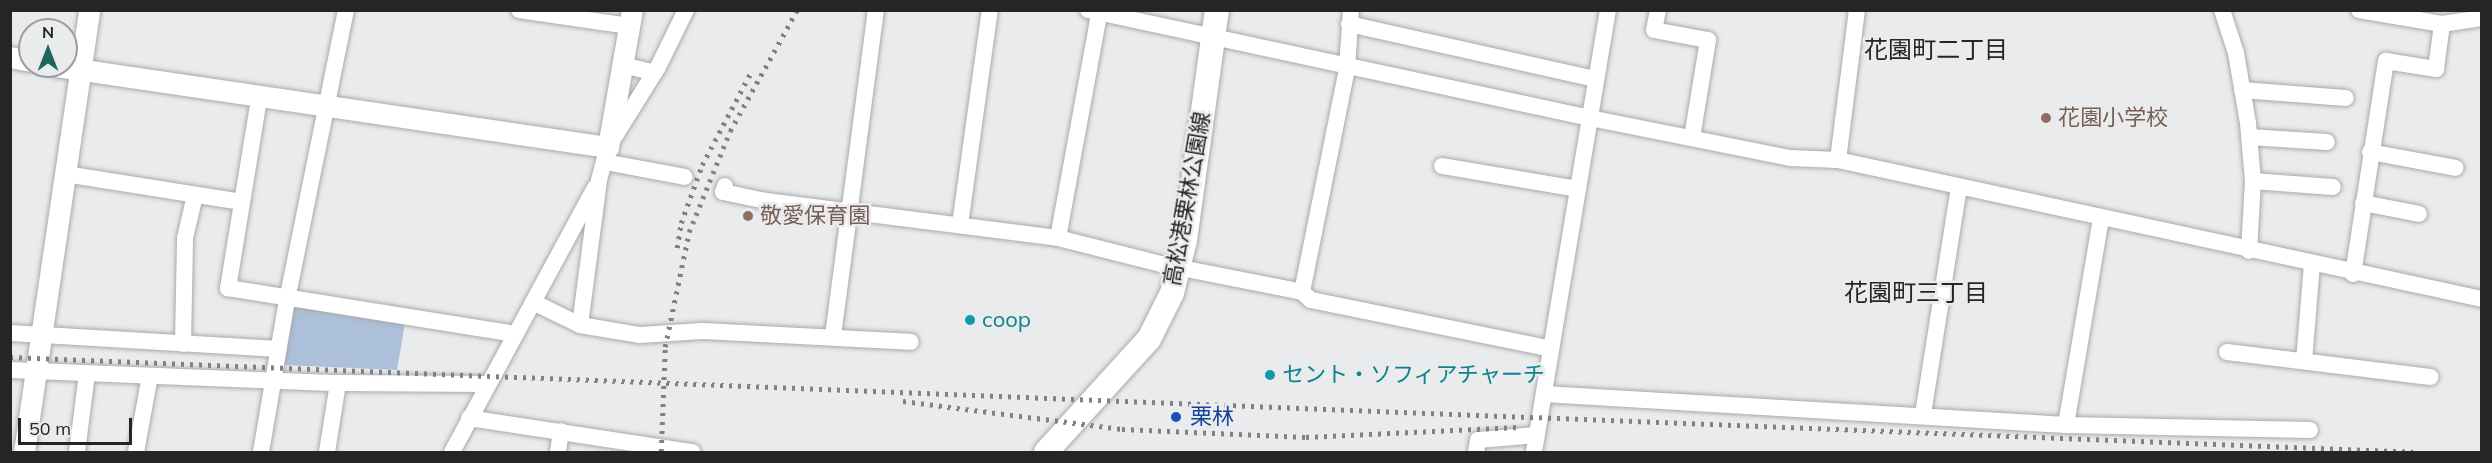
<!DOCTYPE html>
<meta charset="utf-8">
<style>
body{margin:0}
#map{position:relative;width:2492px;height:463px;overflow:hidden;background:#e9ebed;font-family:Mulish,"Noto Sans JP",sans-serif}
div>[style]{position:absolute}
.green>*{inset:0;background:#acc0da}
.roads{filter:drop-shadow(0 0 2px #a8aaac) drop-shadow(0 0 2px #a8aaac)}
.minor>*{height:16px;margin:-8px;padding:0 8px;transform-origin:8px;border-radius:8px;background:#fff}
.tertiary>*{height:21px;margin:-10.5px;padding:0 10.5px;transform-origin:10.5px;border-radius:10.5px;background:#fff}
.secondary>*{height:24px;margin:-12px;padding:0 12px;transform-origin:12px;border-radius:12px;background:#fff}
.rail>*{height:4.5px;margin-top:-2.25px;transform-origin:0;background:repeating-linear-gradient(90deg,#7f8182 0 3px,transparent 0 9px)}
.dots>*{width:16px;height:16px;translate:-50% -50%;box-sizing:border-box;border:3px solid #e9ebed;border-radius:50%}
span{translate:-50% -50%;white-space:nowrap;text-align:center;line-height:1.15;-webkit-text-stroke:5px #e9ebed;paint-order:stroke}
.education-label{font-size:22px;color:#785e54}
.left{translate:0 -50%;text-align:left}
.street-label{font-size:22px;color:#242525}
.culture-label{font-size:22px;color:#0d838f}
.transit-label{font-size:22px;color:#164399}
.neighbourhood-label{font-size:24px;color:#242525}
.frame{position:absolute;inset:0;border:12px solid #242525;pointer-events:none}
.north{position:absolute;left:18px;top:18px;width:60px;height:60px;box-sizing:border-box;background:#e9ebed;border:2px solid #9a9c9d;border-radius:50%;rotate:0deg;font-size:16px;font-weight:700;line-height:24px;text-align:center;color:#242525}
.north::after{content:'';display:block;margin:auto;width:21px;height:27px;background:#1d6760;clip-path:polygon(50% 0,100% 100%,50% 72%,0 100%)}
.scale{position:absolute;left:18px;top:418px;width:114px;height:27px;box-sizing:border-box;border:3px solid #242525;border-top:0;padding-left:8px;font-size:18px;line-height:21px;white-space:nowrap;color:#242525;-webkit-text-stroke:4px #e9ebed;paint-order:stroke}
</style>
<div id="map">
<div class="green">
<i style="clip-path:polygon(293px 305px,405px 323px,397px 370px,284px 365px)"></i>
</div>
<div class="roads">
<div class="minor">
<i style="left:519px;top:10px;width:111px;rotate:8.3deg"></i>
<i style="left:1088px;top:10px;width:513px;rotate:12.14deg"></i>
<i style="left:1590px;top:118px;width:204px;rotate:11.3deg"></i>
<i style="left:1790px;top:158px;width:48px;rotate:2.4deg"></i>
<i style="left:1838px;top:160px;width:659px;rotate:12.18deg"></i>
<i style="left:1658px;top:10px;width:20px;rotate:101deg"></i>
<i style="left:1654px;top:30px;width:55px;rotate:10.5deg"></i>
<i style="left:1708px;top:40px;width:99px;rotate:99.3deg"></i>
<i style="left:2222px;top:10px;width:45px;rotate:72deg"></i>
<i style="left:2236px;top:53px;width:71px;rotate:80.3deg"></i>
<i style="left:2248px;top:123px;width:58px;rotate:85.1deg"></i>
<i style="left:2253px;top:181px;width:70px;rotate:93.3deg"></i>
<i style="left:2359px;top:10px;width:84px;rotate:9.6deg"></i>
<i style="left:2442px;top:24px;width:40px;rotate:-8.5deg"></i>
<i style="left:1349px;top:24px;width:253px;rotate:12.6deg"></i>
<i style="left:623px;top:65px;width:32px;rotate:14deg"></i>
<i style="left:2242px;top:90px;width:104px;rotate:4.4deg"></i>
<i style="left:259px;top:99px;width:192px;rotate:99.3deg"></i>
<i style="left:228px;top:288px;width:291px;rotate:9.1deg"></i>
<i style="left:2249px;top:137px;width:78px;rotate:3.7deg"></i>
<i style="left:2370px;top:152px;width:87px;rotate:10.5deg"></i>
<i style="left:1838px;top:160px;width:151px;rotate:-82.8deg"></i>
<i style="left:605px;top:162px;width:81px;rotate:10.6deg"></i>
<i style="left:1442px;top:166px;width:138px;rotate:9.6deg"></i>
<i style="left:65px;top:174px;width:179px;rotate:9deg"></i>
<i style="left:2253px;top:181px;width:80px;rotate:4.3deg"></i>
<i style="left:725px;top:186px;width:6px;rotate:108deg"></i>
<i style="left:723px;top:192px;width:44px;rotate:11.8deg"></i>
<i style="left:766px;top:201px;width:294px;rotate:7.2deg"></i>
<i style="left:1058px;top:238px;width:106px;rotate:14.2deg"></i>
<i style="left:1161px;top:264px;width:144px;rotate:11.2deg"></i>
<i style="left:1302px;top:292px;width:12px;rotate:42deg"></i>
<i style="left:1311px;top:300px;width:245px;rotate:11.5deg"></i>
<i style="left:2363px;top:203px;width:57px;rotate:11.1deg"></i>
<i style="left:960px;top:225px;width:217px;rotate:-82.1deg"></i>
<i style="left:1058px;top:238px;width:232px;rotate:-79.6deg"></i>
<i style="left:2353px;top:274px;width:216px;rotate:-81.2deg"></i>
<i style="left:2386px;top:61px;width:51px;rotate:9.1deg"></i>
<i style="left:2436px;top:69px;width:45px;rotate:-82.4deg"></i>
<i style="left:1302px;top:292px;width:228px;rotate:-78.6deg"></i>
<i style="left:1347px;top:68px;width:58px;rotate:-86.1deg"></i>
<i style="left:533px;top:302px;width:52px;rotate:26.1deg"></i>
<i style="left:580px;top:325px;width:61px;rotate:9.5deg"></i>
<i style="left:640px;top:335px;width:62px;rotate:-3.7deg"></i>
<i style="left:702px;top:331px;width:209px;rotate:3deg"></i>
<i style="left:580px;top:325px;width:146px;rotate:-82.5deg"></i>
<i style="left:599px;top:180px;width:34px;rotate:-75deg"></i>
<i style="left:608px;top:147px;width:94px;rotate:-58deg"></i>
<i style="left:658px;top:67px;width:64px;rotate:-63.8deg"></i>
<i style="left:10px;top:333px;width:269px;rotate:3.4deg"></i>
<i style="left:833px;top:336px;width:329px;rotate:-82.5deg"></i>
<i style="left:183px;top:344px;width:106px;rotate:-88.9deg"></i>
<i style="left:185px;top:238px;width:44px;rotate:-76.9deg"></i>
<i style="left:2227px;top:352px;width:205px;rotate:7deg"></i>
<i style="left:2304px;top:361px;width:97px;rotate:-85.3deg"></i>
<i style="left:10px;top:370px;width:328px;rotate:2.3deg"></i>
<i style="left:338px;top:383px;width:150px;rotate:0.4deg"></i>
<i style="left:1544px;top:394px;width:523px;rotate:3.4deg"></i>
<i style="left:2066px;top:425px;width:244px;rotate:1.2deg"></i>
<i style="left:1923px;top:414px;width:230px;rotate:-81deg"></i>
<i style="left:469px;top:418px;width:226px;rotate:8.7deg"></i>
<i style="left:2066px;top:425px;width:211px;rotate:-80.4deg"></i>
<i style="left:77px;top:452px;width:79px;rotate:-82.7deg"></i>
<i style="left:136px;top:452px;width:77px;rotate:-79.6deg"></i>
<i style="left:261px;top:452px;width:154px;rotate:-80.3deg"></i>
<i style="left:287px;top:300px;width:296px;rotate:-78.5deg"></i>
<i style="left:327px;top:452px;width:70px;rotate:-80.9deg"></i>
<i style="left:452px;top:452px;width:301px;rotate:-61.6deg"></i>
<i style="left:558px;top:452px;width:21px;rotate:-82deg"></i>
<i style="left:1476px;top:452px;width:12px;rotate:-81deg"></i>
<i style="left:1478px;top:440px;width:59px;rotate:-4.8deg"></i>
<i style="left:1534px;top:452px;width:448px;rotate:-80.5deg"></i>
</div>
<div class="tertiary">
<i style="left:10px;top:57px;width:20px;rotate:11deg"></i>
<i style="left:56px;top:66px;width:558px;rotate:8.35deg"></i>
<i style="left:608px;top:147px;width:139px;rotate:-80.1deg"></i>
<i style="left:24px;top:452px;width:447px;rotate:-81.6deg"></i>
</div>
<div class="secondary">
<i style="left:1046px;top:452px;width:153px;rotate:-47.7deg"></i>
<i style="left:1149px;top:339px;width:51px;rotate:-63.4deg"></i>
<i style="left:1172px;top:293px;width:55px;rotate:-76.2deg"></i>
<i style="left:1185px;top:240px;width:232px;rotate:-82.1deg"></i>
</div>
</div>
<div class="rail">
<i style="left:677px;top:248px;width:25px;rotate:-81deg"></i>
<i style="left:681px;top:223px;width:62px;rotate:-70.1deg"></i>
<i style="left:702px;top:165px;width:107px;rotate:-62.2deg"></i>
<i style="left:10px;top:357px;width:2405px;rotate:2.26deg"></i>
<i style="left:903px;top:401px;width:221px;rotate:7.3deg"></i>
<i style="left:1122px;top:429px;width:184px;rotate:2.5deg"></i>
<i style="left:1306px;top:437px;width:213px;rotate:-2.7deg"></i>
<i style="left:661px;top:452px;width:105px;rotate:-87.8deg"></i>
<i style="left:665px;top:347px;width:117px;rotate:-78.2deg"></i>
<i style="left:689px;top:232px;width:109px;rotate:-67.9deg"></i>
<i style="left:730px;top:131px;width:138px;rotate:-61deg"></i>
</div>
<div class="dots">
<i style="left:2046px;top:118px;background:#8d6e63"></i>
<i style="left:748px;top:216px;background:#8d6e63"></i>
<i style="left:970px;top:320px;background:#0f9aa8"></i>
<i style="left:1270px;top:375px;background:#0f9aa8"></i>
<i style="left:1176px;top:417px;background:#1a4fb4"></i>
</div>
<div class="education-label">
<span class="left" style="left:2058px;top:118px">花園小学校</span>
<span class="left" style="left:760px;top:216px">敬愛保育園</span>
</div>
<div class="street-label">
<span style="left:1187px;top:199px;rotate:-80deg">高松港栗林公園線</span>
</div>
<div class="culture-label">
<span class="left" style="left:982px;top:320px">coop</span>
<span class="left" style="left:1282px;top:375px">セント・ソフィアチャーチ</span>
</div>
<div class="transit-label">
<span class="left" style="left:1190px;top:417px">栗林</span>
</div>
<div class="neighbourhood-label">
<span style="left:1936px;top:50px">花園町二丁目</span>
<span style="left:1916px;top:293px">花園町三丁目</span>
</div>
<div class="frame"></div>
<div class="north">N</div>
<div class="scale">50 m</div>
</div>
